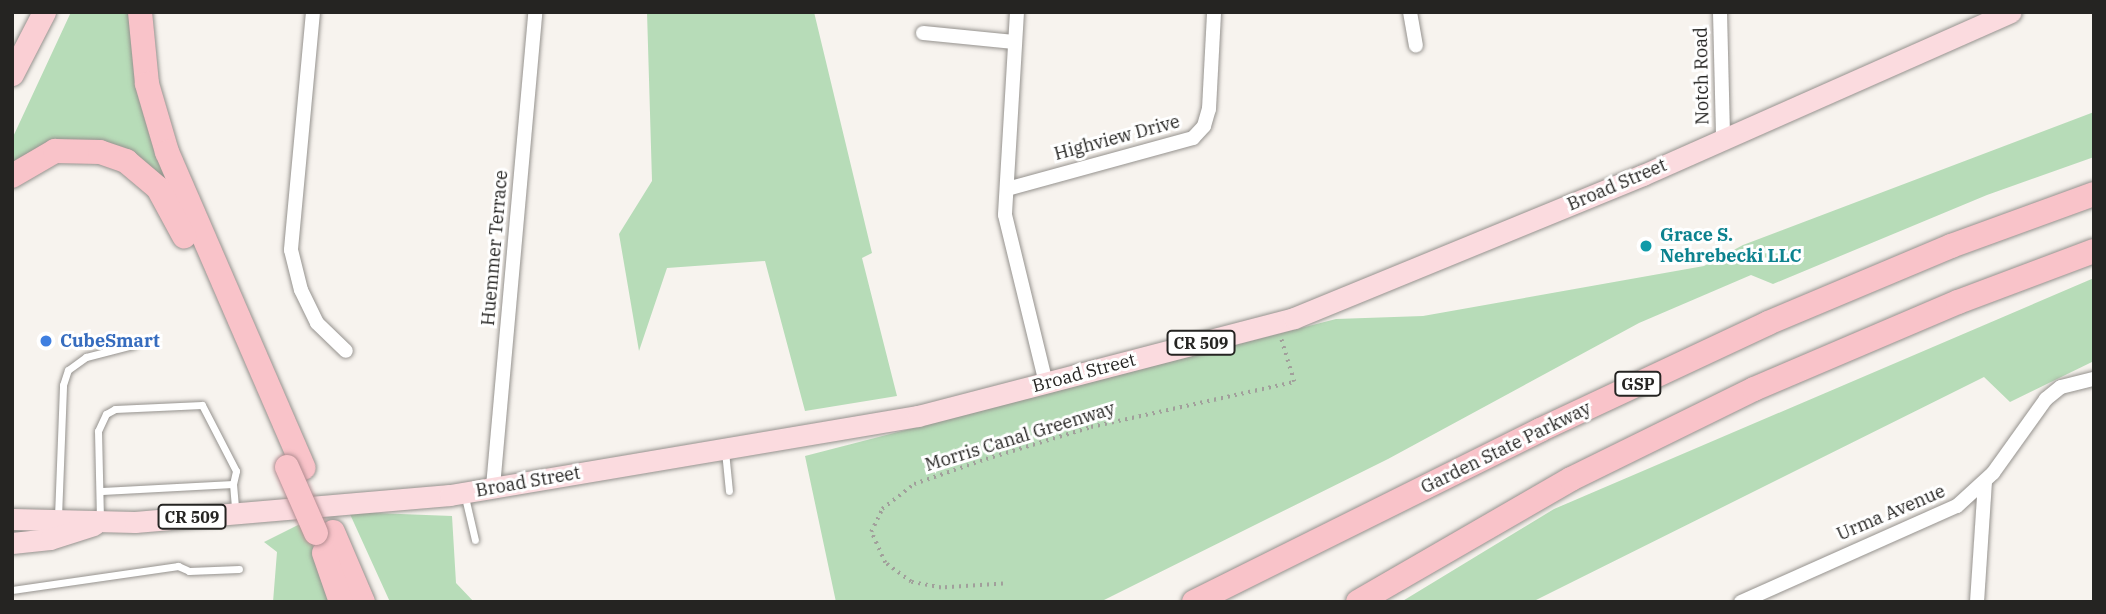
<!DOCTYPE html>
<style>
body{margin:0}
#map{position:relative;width:2106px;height:614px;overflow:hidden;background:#f7f3ee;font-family:"IBM Plex Serif",serif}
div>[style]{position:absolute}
.green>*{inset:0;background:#b7dcb8}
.path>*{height:3.5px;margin-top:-1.75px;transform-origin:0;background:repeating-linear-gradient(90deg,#a19f9b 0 2px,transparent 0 7px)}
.roads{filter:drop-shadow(0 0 2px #95928e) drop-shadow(0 0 2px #95928e)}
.service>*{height:7px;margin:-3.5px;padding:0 3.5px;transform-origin:3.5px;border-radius:3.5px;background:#fff}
.minor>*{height:14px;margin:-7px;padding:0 7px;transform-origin:7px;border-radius:7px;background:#fff}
.primary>*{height:21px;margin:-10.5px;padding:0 10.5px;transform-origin:10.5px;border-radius:10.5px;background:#fbdbdf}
.trunk>*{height:23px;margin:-11.5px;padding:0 11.5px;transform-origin:11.5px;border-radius:11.5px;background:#facfd4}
.motorway>*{height:24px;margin:-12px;padding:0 12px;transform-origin:12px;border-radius:12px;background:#f9c3c9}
.bridges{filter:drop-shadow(0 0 2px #af8b8f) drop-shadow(0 0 2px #af8b8f)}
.motorway-bridge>*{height:24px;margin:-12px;padding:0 12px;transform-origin:12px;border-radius:12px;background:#f9c3c9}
.dots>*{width:19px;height:19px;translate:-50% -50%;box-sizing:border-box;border:4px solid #fff;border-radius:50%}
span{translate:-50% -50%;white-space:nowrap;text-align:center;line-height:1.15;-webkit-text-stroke:6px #fff;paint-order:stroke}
.shield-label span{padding:2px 5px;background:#fff;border:2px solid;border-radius:5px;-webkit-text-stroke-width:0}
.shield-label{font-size:16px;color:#252422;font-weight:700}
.street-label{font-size:18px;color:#252422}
.culture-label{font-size:18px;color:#0d838f;font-weight:700}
.left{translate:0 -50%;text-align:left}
.shop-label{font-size:18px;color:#366cbe;font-weight:700}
.frame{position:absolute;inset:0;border:14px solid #252422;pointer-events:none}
</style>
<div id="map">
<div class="green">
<i style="clip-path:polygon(71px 12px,132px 12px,174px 193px,120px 150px,12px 165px,12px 139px)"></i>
<i style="clip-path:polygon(647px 12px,814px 12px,872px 253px,862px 258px,897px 396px,805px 411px,765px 261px,667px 268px,639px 351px,619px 234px,652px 181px)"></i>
<i style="clip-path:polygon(2094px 112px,2094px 157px,1987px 195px,1773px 284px,1751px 275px,1639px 323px,1388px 459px,1100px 602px,836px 602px,805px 456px,1336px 319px,1423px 316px,1704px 266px,1743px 245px)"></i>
<i style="clip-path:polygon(2094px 278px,2094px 361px,2010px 402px,1984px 377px,1532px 602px,1401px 602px,1554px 509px)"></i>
<i style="clip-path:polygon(349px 512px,452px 516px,456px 583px,474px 602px,390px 602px)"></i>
<i style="clip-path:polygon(304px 522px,334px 602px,273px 602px,277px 552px,264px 542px)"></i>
</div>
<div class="path">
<i style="left:1003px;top:584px;width:62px;rotate:176.3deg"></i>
<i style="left:941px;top:588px;width:31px;rotate:-169deg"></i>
<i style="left:911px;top:582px;width:32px;rotate:-144deg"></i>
<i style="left:885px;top:563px;width:34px;rotate:-114deg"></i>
<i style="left:871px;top:532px;width:25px;rotate:-64deg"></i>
<i style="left:882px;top:509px;width:41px;rotate:-38deg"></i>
<i style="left:914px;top:484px;width:76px;rotate:-19.1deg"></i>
<i style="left:986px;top:459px;width:110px;rotate:-16.9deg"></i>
<i style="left:1091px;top:427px;width:208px;rotate:-12.5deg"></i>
<i style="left:1294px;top:382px;width:45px;rotate:-106.8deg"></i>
</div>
<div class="roads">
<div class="service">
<i style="left:725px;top:451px;width:40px;rotate:84.3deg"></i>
<i style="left:102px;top:491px;width:131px;rotate:-3.1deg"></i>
<i style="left:233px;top:484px;width:25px;rotate:85deg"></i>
<i style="left:465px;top:497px;width:44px;rotate:76.9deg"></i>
<i style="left:58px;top:517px;width:132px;rotate:-87.8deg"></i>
<i style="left:63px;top:385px;width:16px;rotate:-72deg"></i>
<i style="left:68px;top:370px;width:22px;rotate:-36deg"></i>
<i style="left:86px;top:357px;width:49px;rotate:-14.3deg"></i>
<i style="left:100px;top:519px;width:88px;rotate:-91.3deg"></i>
<i style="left:98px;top:431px;width:19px;rotate:-65deg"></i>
<i style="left:106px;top:414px;width:10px;rotate:-29deg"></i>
<i style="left:115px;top:409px;width:87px;rotate:-2.6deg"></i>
<i style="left:202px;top:405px;width:74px;rotate:62.7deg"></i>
<i style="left:236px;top:471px;width:13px;rotate:103deg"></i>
<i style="left:12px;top:590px;width:168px;rotate:-8.2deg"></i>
<i style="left:178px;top:566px;width:12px;rotate:24deg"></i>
<i style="left:189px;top:571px;width:50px;rotate:-2.3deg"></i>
</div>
<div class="minor">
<i style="left:313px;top:12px;width:239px;rotate:95.3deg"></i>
<i style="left:291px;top:250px;width:41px;rotate:76deg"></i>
<i style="left:301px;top:290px;width:37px;rotate:64deg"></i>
<i style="left:317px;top:323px;width:40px;rotate:44deg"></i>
<i style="left:1017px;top:12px;width:203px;rotate:93.4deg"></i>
<i style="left:1005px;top:215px;width:173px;rotate:76.3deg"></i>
<i style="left:1410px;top:12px;width:34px;rotate:80deg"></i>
<i style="left:1720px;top:12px;width:127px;rotate:88.6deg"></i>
<i style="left:923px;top:33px;width:92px;rotate:5.6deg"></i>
<i style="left:1007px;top:189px;width:193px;rotate:-15.3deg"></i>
<i style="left:1193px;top:138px;width:16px;rotate:-47deg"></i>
<i style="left:1204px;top:126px;width:18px;rotate:-74deg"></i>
<i style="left:1209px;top:109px;width:97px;rotate:-87deg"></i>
<i style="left:493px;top:487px;width:477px;rotate:-84.9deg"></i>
<i style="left:1741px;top:602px;width:236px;rotate:-24deg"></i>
<i style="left:1957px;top:506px;width:49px;rotate:-42.5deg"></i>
<i style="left:1993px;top:473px;width:91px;rotate:-54.4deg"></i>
<i style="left:2046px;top:399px;width:19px;rotate:-39deg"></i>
<i style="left:2061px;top:387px;width:34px;rotate:-14deg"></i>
<i style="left:1977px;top:602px;width:119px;rotate:-86.2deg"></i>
</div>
<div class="primary">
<i style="left:12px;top:519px;width:123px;rotate:1.4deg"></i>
<i style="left:135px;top:522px;width:316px;rotate:-4.9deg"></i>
<i style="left:450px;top:495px;width:475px;rotate:-9.6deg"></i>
<i style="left:918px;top:416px;width:389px;rotate:-14.6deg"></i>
<i style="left:1294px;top:318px;width:377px;rotate:-22.3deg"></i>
<i style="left:1643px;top:175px;width:402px;rotate:-23.9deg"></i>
<i style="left:12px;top:543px;width:38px;rotate:-6deg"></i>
<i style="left:50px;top:539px;width:46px;rotate:-17.7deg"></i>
</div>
<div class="trunk">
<i style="left:12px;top:74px;width:70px;rotate:-62.7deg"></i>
</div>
<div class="motorway">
<i style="left:140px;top:12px;width:72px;rotate:84.4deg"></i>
<i style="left:147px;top:84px;width:71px;rotate:73.6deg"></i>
<i style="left:167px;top:152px;width:344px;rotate:66.6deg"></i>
<i style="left:12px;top:176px;width:50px;rotate:-30.2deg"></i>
<i style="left:55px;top:151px;width:45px;rotate:1.3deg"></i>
<i style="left:100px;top:152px;width:28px;rotate:19deg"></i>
<i style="left:126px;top:161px;width:42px;rotate:40.2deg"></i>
<i style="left:158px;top:188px;width:55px;rotate:61.6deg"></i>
<i style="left:333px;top:532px;width:76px;rotate:66.8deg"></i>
<i style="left:324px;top:553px;width:52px;rotate:70.9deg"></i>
<i style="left:1194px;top:602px;width:386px;rotate:-26.4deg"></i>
<i style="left:1540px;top:430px;width:252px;rotate:-25.1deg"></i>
<i style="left:1768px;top:323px;width:199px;rotate:-22.8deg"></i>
<i style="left:1951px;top:246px;width:152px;rotate:-20deg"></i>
<i style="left:1358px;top:602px;width:246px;rotate:-30deg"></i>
<i style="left:1571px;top:479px;width:204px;rotate:-26.2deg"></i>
<i style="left:1754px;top:389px;width:222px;rotate:-23.1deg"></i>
<i style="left:1958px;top:302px;width:145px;rotate:-20.6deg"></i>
</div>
</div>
<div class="bridges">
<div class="motorway-bridge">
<i style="left:287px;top:467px;width:72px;rotate:66.3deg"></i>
</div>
</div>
<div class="dots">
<i style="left:1646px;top:246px;background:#0f9aa8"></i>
<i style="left:46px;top:341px;background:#3f7fe0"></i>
</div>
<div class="shield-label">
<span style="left:1201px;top:343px">CR 509</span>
<span style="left:1638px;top:384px">GSP</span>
<span style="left:192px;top:517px">CR 509</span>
</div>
<div class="street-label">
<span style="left:1702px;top:76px;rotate:-91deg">Notch Road</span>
<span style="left:1117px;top:138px;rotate:-15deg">Highview Drive</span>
<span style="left:1617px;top:185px;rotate:-23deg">Broad Street</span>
<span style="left:495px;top:248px;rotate:-85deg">Huemmer Terrace</span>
<span style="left:1084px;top:373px;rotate:-15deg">Broad Street</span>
<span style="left:1020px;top:437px;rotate:-17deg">Morris Canal Greenway</span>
<span style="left:1506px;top:448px;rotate:-26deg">Garden State Parkway</span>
<span style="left:528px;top:482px;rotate:-10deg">Broad Street</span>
<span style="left:1891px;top:513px;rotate:-23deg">Urma Avenue</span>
</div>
<div class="culture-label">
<span class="left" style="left:1660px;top:246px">Grace S.<br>Nehrebecki LLC</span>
</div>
<div class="shop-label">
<span class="left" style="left:60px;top:341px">CubeSmart</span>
</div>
<div class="frame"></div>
</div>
